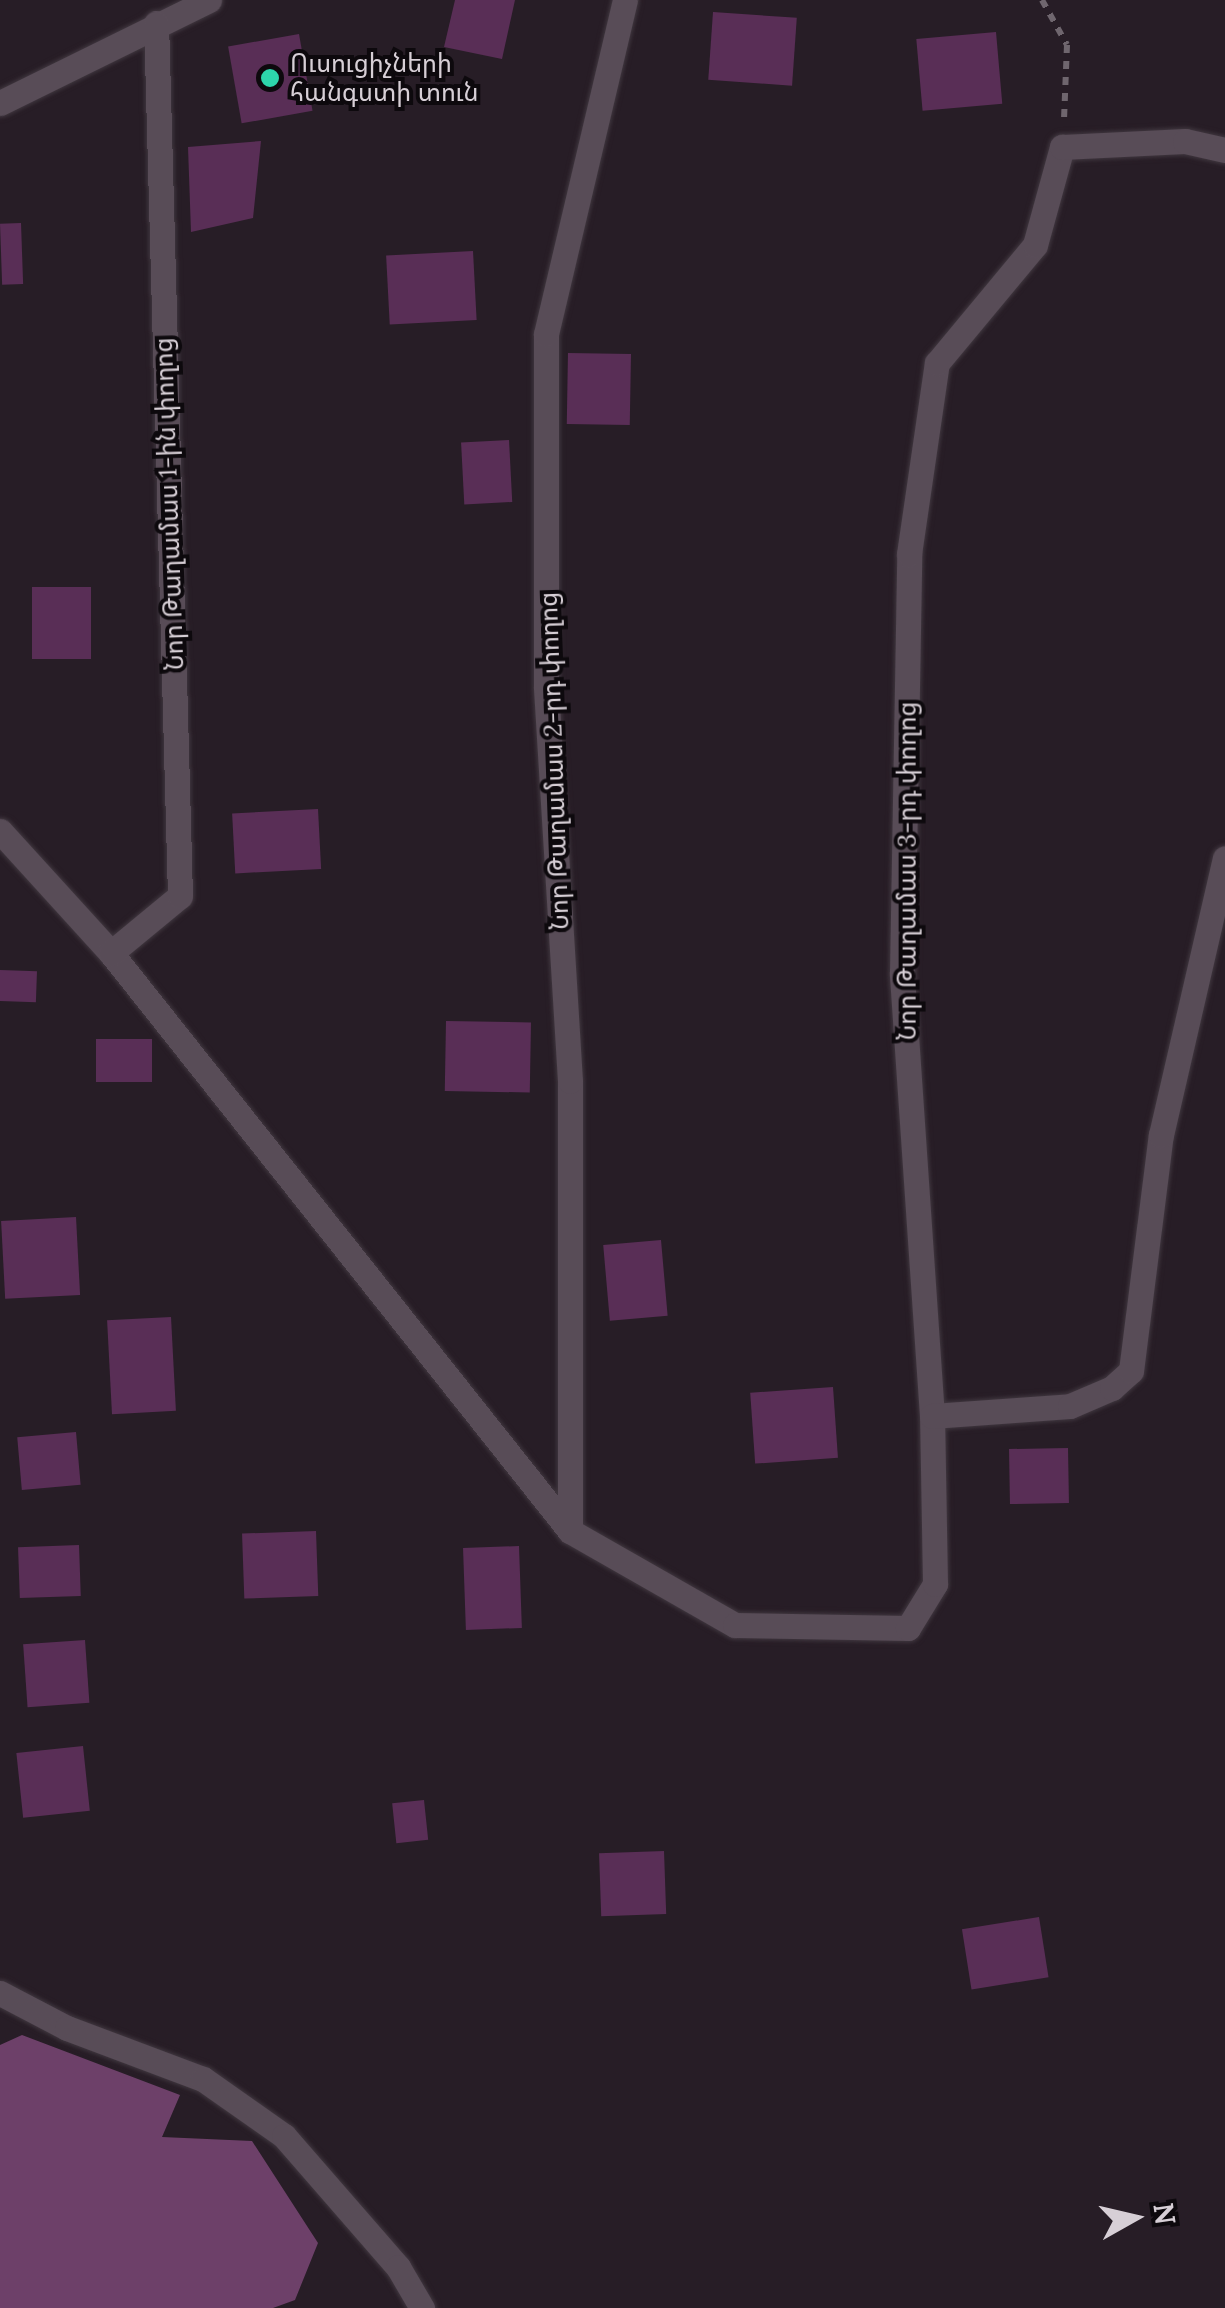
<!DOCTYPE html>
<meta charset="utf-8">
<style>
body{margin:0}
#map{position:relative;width:1225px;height:2308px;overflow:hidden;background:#271d26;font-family:Lora,"Noto Sans Armenian",serif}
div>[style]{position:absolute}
.forest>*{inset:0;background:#6d4069}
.building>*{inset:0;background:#592e56;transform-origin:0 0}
.path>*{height:6px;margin-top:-3px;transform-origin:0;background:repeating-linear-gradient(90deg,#6f666e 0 8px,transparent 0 16px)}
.roads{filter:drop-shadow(0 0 2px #40373f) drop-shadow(0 0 2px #40373f)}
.minor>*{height:25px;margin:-12.5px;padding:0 12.5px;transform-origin:12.5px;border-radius:12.5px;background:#584c57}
.dots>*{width:28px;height:28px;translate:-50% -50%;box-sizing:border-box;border:5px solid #0d090d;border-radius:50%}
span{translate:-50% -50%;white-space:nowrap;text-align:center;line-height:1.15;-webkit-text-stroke:8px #0d090d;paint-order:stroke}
.poi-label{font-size:25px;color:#d7cfd6}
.left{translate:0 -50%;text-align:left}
.street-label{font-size:25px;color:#d7cfd6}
.north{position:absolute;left:1085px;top:2168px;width:100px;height:100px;-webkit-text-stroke:8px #0d090d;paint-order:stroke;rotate:82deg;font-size:28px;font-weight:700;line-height:40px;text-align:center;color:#d7cfd6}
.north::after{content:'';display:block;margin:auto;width:35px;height:45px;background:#d7cfd6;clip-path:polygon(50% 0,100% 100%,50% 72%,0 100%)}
</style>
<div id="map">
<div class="forest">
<i style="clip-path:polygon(22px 2035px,180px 2095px,162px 2137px,252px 2141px,318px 2243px,295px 2300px,273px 2308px,0 2308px,0 2045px)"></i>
</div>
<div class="building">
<i style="clip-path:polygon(455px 0,515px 0,502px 59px,444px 47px)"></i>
<i style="left:713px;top:12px;width:84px;height:68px;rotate:4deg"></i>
<i style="left:996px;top:32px;width:72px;height:80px;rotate:85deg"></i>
<i style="left:299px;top:34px;width:78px;height:72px;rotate:80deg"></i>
<i style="clip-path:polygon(261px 141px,253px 218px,191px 232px,188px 147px)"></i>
<i style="left:21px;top:223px;width:61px;height:21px;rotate:88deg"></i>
<i style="left:473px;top:251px;width:69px;height:87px;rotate:87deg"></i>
<i style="left:568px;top:353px;width:63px;height:71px;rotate:1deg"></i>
<i style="left:509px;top:440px;width:62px;height:48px;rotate:87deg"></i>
<i style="left:91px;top:587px;width:72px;height:59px;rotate:90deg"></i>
<i style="left:318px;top:809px;width:60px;height:86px;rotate:87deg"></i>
<i style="left:0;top:970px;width:37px;height:31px;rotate:2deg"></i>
<i style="left:446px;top:1021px;width:85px;height:70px;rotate:1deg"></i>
<i style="left:96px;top:1039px;width:56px;height:43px"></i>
<i style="left:76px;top:1217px;width:78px;height:75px;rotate:87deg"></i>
<i style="left:661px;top:1240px;width:76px;height:58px;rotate:85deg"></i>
<i style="left:171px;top:1317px;width:94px;height:64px;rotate:87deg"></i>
<i style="left:833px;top:1387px;width:71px;height:83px;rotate:86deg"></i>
<i style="left:76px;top:1432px;width:53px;height:59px;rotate:85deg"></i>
<i style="left:1068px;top:1448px;width:55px;height:59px;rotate:89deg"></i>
<i style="left:316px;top:1531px;width:65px;height:74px;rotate:88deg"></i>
<i style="left:79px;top:1545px;width:51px;height:61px;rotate:88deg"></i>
<i style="left:519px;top:1546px;width:82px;height:56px;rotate:88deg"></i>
<i style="left:85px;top:1640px;width:63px;height:62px;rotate:86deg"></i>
<i style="left:83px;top:1746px;width:65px;height:67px;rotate:84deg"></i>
<i style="left:424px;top:1800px;width:40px;height:32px;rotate:84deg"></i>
<i style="left:664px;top:1851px;width:63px;height:65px;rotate:88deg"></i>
<i style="left:1039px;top:1917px;width:61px;height:78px;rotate:81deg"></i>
</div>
<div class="path">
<i style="left:1042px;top:0;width:51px;rotate:60.9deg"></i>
<i style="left:1067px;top:45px;width:75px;rotate:92.3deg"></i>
</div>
<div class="roads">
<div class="minor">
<i style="left:0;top:103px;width:233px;rotate:-26.2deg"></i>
<i style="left:0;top:831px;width:165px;rotate:47.7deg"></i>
<i style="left:111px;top:953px;width:738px;rotate:51.55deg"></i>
<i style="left:570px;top:1531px;width:190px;rotate:29.7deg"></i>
<i style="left:735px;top:1625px;width:173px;rotate:1deg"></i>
<i style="left:908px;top:1628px;width:52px;rotate:-58.5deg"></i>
<i style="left:935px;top:1584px;width:168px;rotate:-91deg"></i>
<i style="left:932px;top:1416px;width:444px;rotate:-93.9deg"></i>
<i style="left:902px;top:973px;width:419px;rotate:-89deg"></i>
<i style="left:909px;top:554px;width:193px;rotate:-81.7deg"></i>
<i style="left:937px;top:363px;width:153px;rotate:-50.3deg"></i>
<i style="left:1035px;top:245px;width:102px;rotate:-74.6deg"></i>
<i style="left:1062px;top:147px;width:123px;rotate:-2.8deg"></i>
<i style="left:1185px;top:141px;width:41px;rotate:12.7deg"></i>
<i style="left:111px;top:953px;width:89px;rotate:-39.6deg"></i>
<i style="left:180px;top:896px;width:873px;rotate:-91.57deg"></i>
<i style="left:932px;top:1416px;width:138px;rotate:-4.1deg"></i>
<i style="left:1070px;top:1406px;width:46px;rotate:-23.2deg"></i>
<i style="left:1112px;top:1388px;width:25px;rotate:-42deg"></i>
<i style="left:1131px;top:1371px;width:238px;rotate:-82.8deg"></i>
<i style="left:1161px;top:1135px;width:284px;rotate:-77deg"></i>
<i style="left:570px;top:1531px;width:450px;rotate:-90deg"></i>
<i style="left:570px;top:1081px;width:395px;rotate:-93.5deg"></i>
<i style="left:546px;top:687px;width:353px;rotate:-90deg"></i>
<i style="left:546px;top:334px;width:343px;rotate:-76.7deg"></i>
<i style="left:0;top:1993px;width:76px;rotate:27.6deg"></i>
<i style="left:67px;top:2028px;width:145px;rotate:20.6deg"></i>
<i style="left:203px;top:2079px;width:99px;rotate:35.1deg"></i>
<i style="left:284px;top:2136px;width:174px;rotate:49deg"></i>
<i style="left:398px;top:2267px;width:48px;rotate:59.7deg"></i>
</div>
</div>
<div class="dots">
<i style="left:270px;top:78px;background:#2dd5ab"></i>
</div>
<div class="poi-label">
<span class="left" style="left:290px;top:78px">Ուսուցիչների<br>հանգստի տուն</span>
</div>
<div class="street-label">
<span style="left:169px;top:504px;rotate:-92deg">Նոր Թաղամաս 1-ին փողոց</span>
<span style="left:554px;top:761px;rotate:-92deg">Նոր Թաղամաս 2-րդ փողոց</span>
<span style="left:907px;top:871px;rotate:-90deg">Նոր Թաղամաս 3-րդ փողոց</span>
</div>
<div class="north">N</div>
</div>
